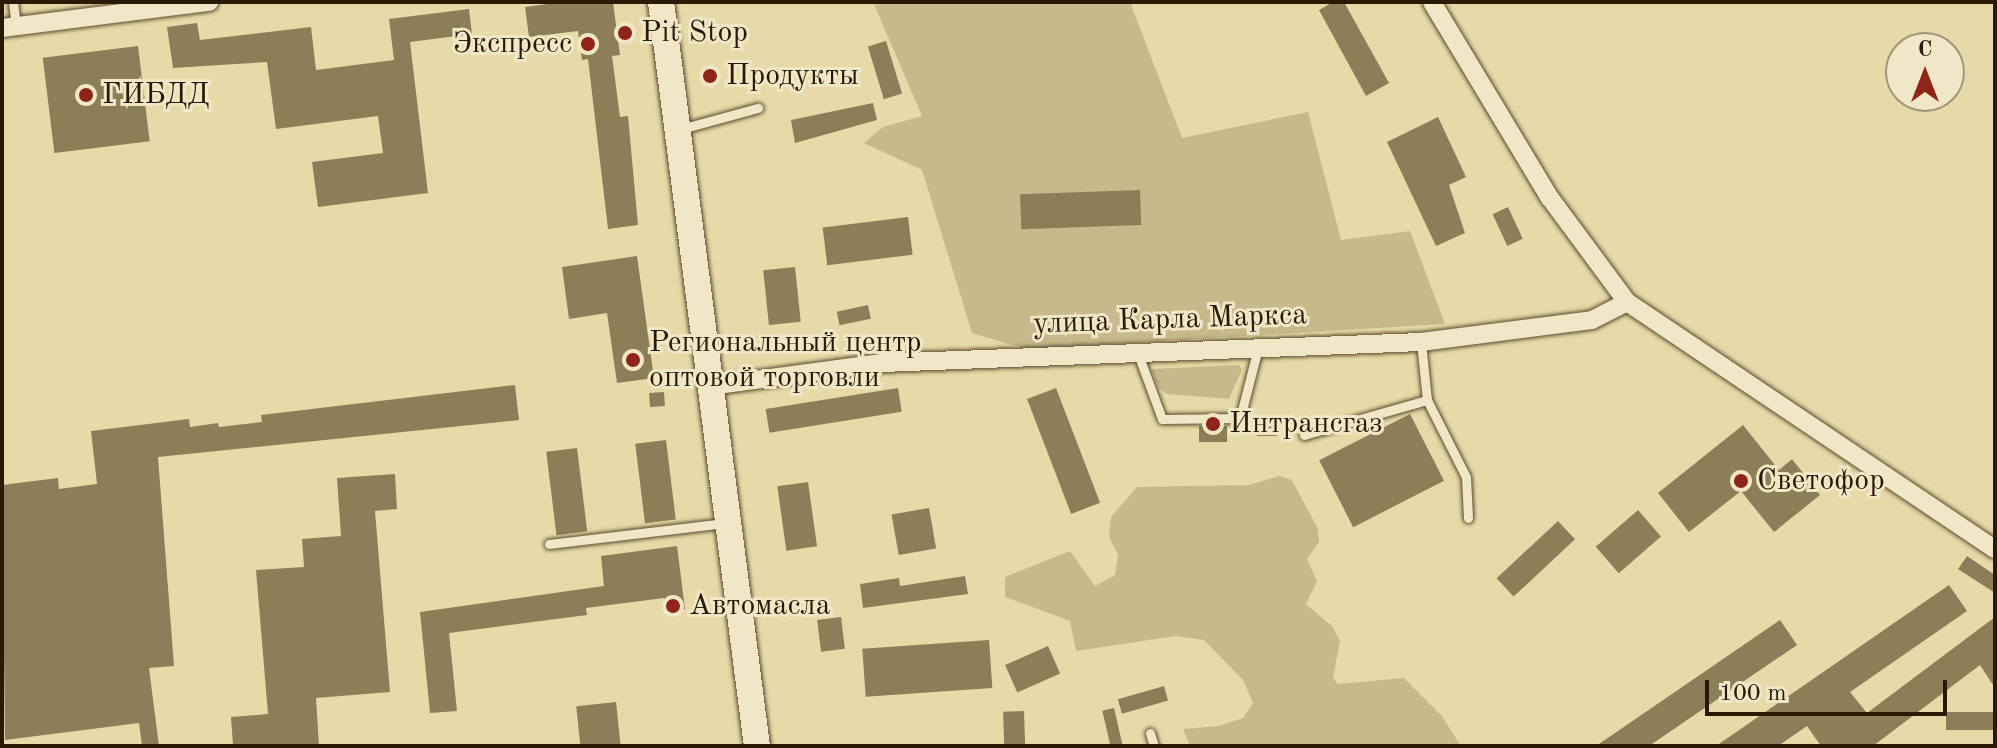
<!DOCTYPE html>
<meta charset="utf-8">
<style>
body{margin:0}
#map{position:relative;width:1997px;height:748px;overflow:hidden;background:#e8daa8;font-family:"Old Standard TT",serif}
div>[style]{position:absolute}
.green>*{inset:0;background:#c8b98c}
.building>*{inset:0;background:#8d7e5a;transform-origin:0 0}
.roads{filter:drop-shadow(0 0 2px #5a4a2e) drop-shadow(0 0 2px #5a4a2e)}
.lane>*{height:9px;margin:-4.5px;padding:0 4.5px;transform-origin:4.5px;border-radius:4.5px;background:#f0e7c6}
.street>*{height:18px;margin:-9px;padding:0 9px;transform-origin:9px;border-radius:9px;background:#f0e7c6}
.secondary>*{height:26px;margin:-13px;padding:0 13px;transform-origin:13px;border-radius:13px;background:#f0e7c6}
.dots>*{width:22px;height:22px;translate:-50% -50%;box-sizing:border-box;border:4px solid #f0e7c6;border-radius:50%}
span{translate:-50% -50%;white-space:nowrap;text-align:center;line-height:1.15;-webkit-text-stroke:6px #f0e7c6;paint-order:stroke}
.poi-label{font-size:30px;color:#2a1a05}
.left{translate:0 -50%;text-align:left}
.right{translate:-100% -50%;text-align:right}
.street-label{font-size:30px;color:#2a1a05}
.frame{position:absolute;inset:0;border:4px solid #2a1a05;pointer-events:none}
.north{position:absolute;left:1885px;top:32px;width:80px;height:80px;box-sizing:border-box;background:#f0e7c6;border:2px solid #a19579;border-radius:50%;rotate:0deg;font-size:22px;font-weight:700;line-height:32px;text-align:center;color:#2a1a05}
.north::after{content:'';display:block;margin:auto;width:28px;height:36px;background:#8f2418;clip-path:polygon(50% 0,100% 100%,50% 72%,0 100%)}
.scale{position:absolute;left:1705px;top:680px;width:242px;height:36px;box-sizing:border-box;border:4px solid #2a1a05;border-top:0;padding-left:10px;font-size:24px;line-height:28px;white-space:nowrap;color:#2a1a05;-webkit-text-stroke:6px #f0e7c6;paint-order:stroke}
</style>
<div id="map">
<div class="green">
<i style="clip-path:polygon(873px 2px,1130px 2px,1182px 138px,1308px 112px,1341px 240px,1410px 231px,1445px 324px,1026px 349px,972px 333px,922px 170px,864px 143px,883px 127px,922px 116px)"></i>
<i style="clip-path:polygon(1239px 365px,1242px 370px,1229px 399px,1167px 394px,1159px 388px,1151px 369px)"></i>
<i style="clip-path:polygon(1279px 476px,1292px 480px,1318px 529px,1319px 542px,1307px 559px,1317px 581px,1306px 604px,1333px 627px,1340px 641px,1333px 678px,1338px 684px,1404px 678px,1441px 715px,1461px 746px,1190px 746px,1183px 729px,1219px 726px,1243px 718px,1253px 703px,1243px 680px,1204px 640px,1176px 636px,1076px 651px,1070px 621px,1005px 597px,1005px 577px,1070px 551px,1095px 586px,1115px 575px,1118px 555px,1109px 537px,1111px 517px,1137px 487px,1249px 485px)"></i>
</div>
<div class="building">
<i style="clip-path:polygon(562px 2px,613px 2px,620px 55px,612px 56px,620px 117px,628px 116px,638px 225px,608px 229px,588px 59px,582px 60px,578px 31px,529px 37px,525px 7px)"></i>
<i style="clip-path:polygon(1333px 2px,1344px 2px,1389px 83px,1366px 96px,1319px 10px)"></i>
<i style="clip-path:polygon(469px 9px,472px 34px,410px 42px,428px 193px,318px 207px,312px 162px,383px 153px,378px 116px,276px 129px,267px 62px,173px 68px,167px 27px,197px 23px,200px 40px,311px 27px,316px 70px,394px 60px,389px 19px)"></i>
<i style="left:886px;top:41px;width:55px;height:19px;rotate:73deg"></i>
<i style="left:138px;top:46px;width:96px;height:96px;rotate:83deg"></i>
<i style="clip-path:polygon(873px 103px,877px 120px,795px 143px,791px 120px)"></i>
<i style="clip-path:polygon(1438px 117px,1466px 177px,1449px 185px,1465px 233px,1436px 246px,1387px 142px)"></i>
<i style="left:1140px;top:190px;width:35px;height:120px;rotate:88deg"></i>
<i style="left:1508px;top:207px;width:35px;height:17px;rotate:65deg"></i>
<i style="left:908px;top:217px;width:38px;height:86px;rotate:83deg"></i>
<i style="clip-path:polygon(637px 256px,654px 378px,617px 383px,607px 313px,569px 319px,562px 267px)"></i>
<i style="left:795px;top:267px;width:55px;height:32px;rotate:84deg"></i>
<i style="left:868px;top:305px;width:14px;height:32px;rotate:78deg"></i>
<i style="clip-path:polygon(515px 385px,519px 420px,158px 457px,174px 666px,149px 668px,159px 746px,142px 746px,139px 723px,5px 740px,2px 485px,58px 478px,59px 489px,97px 484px,91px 431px,189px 419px,190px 427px,218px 423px,219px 427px,262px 422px,261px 415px)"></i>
<i style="left:898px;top:388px;width:24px;height:134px;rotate:81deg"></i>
<i style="left:1056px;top:388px;width:123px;height:31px;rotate:69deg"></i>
<i style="left:664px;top:392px;width:14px;height:15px;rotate:86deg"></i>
<i style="left:1410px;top:414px;width:75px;height:102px;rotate:63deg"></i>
<i style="left:1257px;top:418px;width:20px;height:18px"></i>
<i style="clip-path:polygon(1743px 425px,1779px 470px,1792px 459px,1820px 495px,1774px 532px,1741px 491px,1689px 532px,1658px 493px)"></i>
<i style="left:1199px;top:426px;width:28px;height:16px"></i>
<i style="left:666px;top:440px;width:80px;height:31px;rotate:83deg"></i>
<i style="left:577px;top:448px;width:84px;height:31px;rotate:83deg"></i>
<i style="clip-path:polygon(395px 474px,397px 509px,375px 511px,390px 692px,316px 698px,319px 746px,233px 746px,231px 717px,268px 714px,256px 570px,304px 567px,302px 539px,341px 536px,337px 478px)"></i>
<i style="left:808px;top:482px;width:65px;height:31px;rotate:82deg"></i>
<i style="left:929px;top:508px;width:41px;height:38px;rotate:80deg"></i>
<i style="left:1638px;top:510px;width:35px;height:56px;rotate:49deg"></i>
<i style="left:1558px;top:521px;width:25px;height:84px;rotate:47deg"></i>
<i style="clip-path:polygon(677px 546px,685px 609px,666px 611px,664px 598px,586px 608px,587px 615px,449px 633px,457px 711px,430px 713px,420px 612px,604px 586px,601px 556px)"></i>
<i style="clip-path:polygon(1967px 556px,1995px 575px,1995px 593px,1958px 569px)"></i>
<i style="clip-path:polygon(965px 576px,968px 594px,863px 608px,860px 584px,899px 578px,900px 586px)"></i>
<i style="clip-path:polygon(1949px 585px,1967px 611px,1850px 692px,1867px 713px,1995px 617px,1995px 688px,1980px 665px,1873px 746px,1821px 746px,1807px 726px,1778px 746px,1716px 746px)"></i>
<i style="left:841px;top:617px;width:32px;height:24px;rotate:83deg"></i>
<i style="clip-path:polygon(1780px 620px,1797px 645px,1649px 746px,1596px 746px)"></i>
<i style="left:989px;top:640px;width:48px;height:127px;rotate:86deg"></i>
<i style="left:1048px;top:646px;width:30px;height:47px;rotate:66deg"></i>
<i style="left:1164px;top:686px;width:15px;height:48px;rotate:74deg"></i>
<i style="left:616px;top:702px;width:44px;height:40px;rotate:84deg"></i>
<i style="left:1114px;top:708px;width:39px;height:12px;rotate:77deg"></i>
<i style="left:1024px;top:711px;width:35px;height:21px;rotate:88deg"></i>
<i style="left:1946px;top:712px;width:49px;height:18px"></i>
</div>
<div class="roads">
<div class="lane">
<i style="left:13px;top:2px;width:24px;rotate:83deg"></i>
<i style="left:681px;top:129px;width:80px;rotate:-15.3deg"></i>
<i style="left:1421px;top:342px;width:58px;rotate:84.1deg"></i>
<i style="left:1427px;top:400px;width:86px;rotate:63.1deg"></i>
<i style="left:1466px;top:477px;width:41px;rotate:87.2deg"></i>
<i style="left:1138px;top:354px;width:69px;rotate:69.7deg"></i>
<i style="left:1162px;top:419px;width:78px;rotate:-0.7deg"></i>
<i style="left:1240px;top:418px;width:72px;rotate:-75.6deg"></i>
<i style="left:1304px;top:435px;width:128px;rotate:-15.9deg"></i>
<i style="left:549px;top:544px;width:177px;rotate:-6.8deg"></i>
<i style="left:1150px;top:733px;width:14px;rotate:73deg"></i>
</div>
<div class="street">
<i style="left:1432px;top:2px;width:229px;rotate:59deg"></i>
<i style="left:1550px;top:198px;width:129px;rotate:53.5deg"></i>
<i style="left:1627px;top:302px;width:443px;rotate:33.9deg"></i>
<i style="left:2px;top:28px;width:209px;rotate:-7.2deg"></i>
<i style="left:711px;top:386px;width:173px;rotate:-7.7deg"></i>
<i style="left:882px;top:363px;width:539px;rotate:-2.23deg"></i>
<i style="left:1421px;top:342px;width:172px;rotate:-7.3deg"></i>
<i style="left:1592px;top:320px;width:39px;rotate:-27deg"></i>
</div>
<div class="secondary">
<i style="left:661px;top:2px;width:750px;rotate:82.65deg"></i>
</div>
</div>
<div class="dots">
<i style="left:625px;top:33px;background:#8f2418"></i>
<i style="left:588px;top:44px;background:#8f2418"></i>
<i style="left:710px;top:76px;background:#8f2418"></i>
<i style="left:86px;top:95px;background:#8f2418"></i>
<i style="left:633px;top:360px;background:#8f2418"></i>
<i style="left:1213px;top:424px;background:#8f2418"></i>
<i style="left:1741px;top:481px;background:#8f2418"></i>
<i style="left:673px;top:606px;background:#8f2418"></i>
</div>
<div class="poi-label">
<span class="left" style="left:641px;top:33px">Pit Stop</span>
<span class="right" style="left:572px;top:44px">Экспресс</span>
<span class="left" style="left:726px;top:76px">Продукты</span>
<span class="left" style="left:102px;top:95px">ГИБДД</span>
<span class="left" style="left:649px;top:360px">Региональный центр<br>оптовой торговли</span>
<span class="left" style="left:1229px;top:424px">Интрансгаз</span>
<span class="left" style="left:1757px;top:481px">Светофор</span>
<span class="left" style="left:689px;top:606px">Автомасла</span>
</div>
<div class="street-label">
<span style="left:1170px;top:320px;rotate:-2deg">улица Карла Маркса</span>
</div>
<div class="frame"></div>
<div class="north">С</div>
<div class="scale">100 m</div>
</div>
